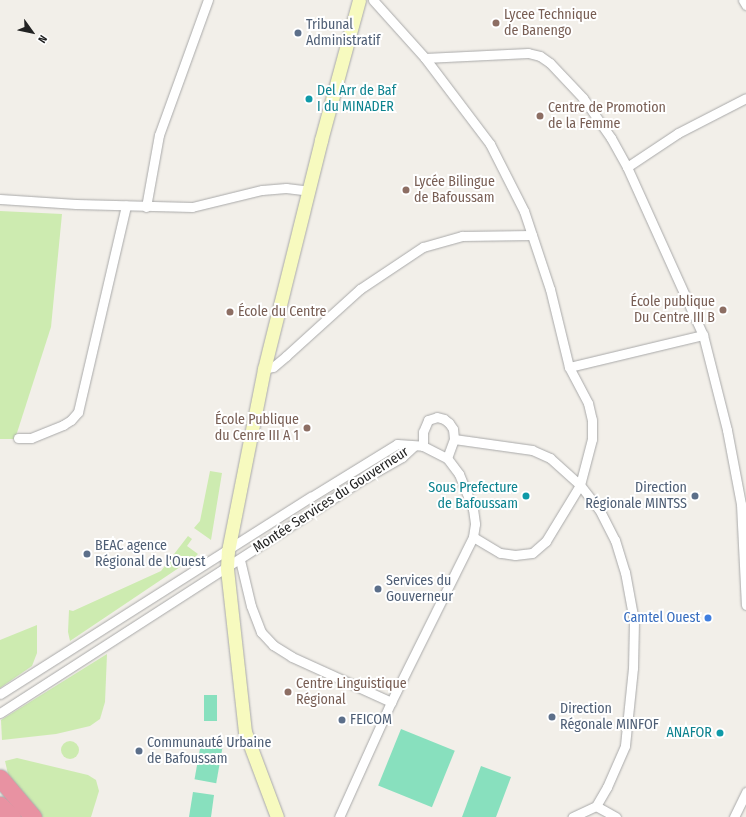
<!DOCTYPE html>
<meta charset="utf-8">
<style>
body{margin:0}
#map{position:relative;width:746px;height:817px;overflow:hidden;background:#f2efe9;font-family:"Fira Sans Condensed",sans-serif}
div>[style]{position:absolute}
.grass>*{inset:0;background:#cdebb0}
.round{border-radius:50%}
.pitch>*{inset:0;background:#88e0be;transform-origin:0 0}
.roads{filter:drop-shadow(0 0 1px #a9a9a9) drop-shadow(0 0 1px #a9a9a9)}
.street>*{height:9px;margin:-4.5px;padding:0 4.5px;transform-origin:4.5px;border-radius:4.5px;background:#fff}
.secondary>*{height:13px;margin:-6.5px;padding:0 6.5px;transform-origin:6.5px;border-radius:6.5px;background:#f7fabf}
.highway>*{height:17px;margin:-8.5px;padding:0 8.5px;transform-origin:8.5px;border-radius:8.5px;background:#e892a2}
.dots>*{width:11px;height:11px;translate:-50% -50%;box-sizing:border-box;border:2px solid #fff;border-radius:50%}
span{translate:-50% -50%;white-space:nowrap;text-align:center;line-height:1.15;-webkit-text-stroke:4px #fff;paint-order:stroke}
.education-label{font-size:14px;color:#785e54}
.left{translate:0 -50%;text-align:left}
.right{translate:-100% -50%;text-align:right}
.service-label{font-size:14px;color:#4e5e75}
.culture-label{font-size:14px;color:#0d838f}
.street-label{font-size:14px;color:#222}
.shop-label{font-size:14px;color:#366cbe}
.north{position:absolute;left:12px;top:12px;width:40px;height:40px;-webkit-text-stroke:3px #fff;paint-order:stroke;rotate:123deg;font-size:11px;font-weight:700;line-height:16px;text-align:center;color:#222}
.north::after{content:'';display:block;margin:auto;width:14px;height:18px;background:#222;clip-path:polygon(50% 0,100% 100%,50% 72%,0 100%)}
</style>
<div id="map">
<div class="grass">
<i style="clip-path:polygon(0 211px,62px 214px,51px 327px,15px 439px,0 439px)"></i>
<i style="clip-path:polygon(210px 471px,222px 473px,211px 540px,194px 528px,200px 521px)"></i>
<i style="clip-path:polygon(188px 536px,192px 539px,187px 546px,198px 554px,195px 557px,70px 641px,68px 632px,69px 610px,73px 611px,161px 571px)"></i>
<i style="clip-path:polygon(37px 625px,37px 653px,32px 666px,0 688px,0 640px)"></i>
<i style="clip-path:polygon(107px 654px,105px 702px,100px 719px,90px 726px,56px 734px,2px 740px,1px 720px)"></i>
<i class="round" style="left:61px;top:741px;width:18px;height:18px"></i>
<i style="clip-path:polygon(17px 758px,88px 775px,96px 780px,99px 791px,91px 817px,40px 817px,16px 789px,8px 774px,5px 761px)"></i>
</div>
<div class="pitch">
<i style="left:204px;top:695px;width:13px;height:26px"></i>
<i style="left:401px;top:729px;width:58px;height:61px;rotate:22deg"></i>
<i style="left:202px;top:737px;width:22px;height:43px;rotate:10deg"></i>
<i style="clip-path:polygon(481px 766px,511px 777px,496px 817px,462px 817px)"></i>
<i style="clip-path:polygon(193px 792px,214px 795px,211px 817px,189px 817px)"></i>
</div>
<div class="roads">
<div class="street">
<i style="left:373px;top:0;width:78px;rotate:48.1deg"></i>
<i style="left:425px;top:58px;width:108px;rotate:52.9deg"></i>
<i style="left:490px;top:144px;width:75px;rotate:63.1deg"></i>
<i style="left:524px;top:211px;width:82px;rotate:71.6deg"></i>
<i style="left:550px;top:289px;width:80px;rotate:76.3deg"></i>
<i style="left:569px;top:367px;width:41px;rotate:62.2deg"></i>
<i style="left:588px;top:403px;width:17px;rotate:77deg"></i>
<i style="left:592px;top:420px;width:19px;rotate:90deg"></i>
<i style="left:592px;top:439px;width:48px;rotate:104.6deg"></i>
<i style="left:580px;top:485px;width:66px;rotate:121.3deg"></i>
<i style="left:546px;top:541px;width:18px;rotate:139deg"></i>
<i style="left:532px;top:553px;width:17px;rotate:173deg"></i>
<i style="left:515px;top:555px;width:15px;rotate:-172deg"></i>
<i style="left:500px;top:553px;width:31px;rotate:-149deg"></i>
<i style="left:743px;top:0;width:6px;rotate:59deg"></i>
<i style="left:425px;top:58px;width:103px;rotate:-2.8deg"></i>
<i style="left:528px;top:53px;width:12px;rotate:14deg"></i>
<i style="left:540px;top:56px;width:12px;rotate:35deg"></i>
<i style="left:550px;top:63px;width:48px;rotate:46.7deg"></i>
<i style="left:583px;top:98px;width:49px;rotate:55deg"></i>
<i style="left:611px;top:138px;width:33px;rotate:61deg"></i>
<i style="left:627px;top:167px;width:184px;rotate:65.7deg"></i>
<i style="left:703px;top:335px;width:98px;rotate:75.8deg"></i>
<i style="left:727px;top:430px;width:75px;rotate:79.3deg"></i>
<i style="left:741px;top:504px;width:101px;rotate:87.2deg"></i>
<i style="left:627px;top:167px;width:61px;rotate:-33.7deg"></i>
<i style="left:678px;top:133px;width:76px;rotate:-27.2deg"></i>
<i style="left:0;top:199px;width:76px;rotate:3.8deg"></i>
<i style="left:76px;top:204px;width:116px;rotate:1.5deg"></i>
<i style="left:192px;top:207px;width:72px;rotate:-13.7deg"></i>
<i style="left:262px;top:190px;width:24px;rotate:-5deg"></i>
<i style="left:286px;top:188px;width:23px;rotate:7deg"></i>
<i style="left:146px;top:207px;width:73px;rotate:-79.8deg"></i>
<i style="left:159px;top:135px;width:144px;rotate:-70.1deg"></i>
<i style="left:569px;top:367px;width:138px;rotate:-13.4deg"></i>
<i style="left:264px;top:369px;width:9px;rotate:-13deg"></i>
<i style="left:273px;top:367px;width:17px;rotate:-40deg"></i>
<i style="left:286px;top:356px;width:100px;rotate:-42.2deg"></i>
<i style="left:360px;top:289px;width:76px;rotate:-33.7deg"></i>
<i style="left:423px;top:247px;width:41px;rotate:-15.8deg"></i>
<i style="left:462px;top:236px;width:70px;rotate:-0.8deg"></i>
<i style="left:18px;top:438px;width:13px"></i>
<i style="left:31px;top:438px;width:35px;rotate:-22deg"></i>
<i style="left:63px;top:425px;width:9px;rotate:-32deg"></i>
<i style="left:71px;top:420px;width:11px;rotate:-49deg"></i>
<i style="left:78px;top:412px;width:212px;rotate:-76.9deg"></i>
<i style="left:454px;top:439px;width:79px;rotate:8deg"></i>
<i style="left:532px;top:450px;width:20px;rotate:24deg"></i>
<i style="left:550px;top:458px;width:40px;rotate:42deg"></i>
<i style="left:580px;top:485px;width:31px;rotate:52deg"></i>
<i style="left:599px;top:509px;width:35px;rotate:63deg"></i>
<i style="left:615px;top:540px;width:34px;rotate:73deg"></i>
<i style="left:625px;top:572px;width:50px;rotate:79.6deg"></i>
<i style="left:634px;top:621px;width:47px;rotate:91.2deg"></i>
<i style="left:633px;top:668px;width:78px;rotate:95.9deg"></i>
<i style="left:625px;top:746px;width:45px;rotate:113.7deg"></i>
<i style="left:607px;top:787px;width:22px;rotate:120deg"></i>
<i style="left:596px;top:806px;width:26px;rotate:155deg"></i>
<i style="left:423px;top:446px;width:14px;rotate:-90deg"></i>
<i style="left:423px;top:432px;width:13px;rotate:-67deg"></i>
<i style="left:428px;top:420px;width:9px;rotate:-18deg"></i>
<i style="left:437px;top:417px;width:7px;rotate:16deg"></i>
<i style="left:444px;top:419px;width:6px;rotate:39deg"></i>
<i style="left:449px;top:423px;width:7px;rotate:56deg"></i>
<i style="left:453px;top:429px;width:10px;rotate:84deg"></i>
<i style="left:454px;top:439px;width:20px;rotate:110deg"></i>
<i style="left:240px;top:560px;width:47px;rotate:76.6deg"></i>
<i style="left:251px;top:606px;width:28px;rotate:69deg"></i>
<i style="left:261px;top:632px;width:18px;rotate:47deg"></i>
<i style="left:273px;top:645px;width:22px;rotate:32deg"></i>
<i style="left:292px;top:657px;width:109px;rotate:24.4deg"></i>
<i style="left:0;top:694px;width:368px;rotate:-32.4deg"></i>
<i style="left:311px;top:497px;width:101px;rotate:-31.6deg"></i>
<i style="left:397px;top:444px;width:26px;rotate:4deg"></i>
<i style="left:423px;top:446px;width:27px;rotate:27deg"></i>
<i style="left:447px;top:458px;width:20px;rotate:53deg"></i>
<i style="left:459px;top:474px;width:38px;rotate:68deg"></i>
<i style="left:473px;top:509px;width:15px;rotate:82deg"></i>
<i style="left:475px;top:524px;width:13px;rotate:99deg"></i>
<i style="left:473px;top:537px;width:184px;rotate:116.4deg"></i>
<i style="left:391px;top:702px;width:126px;rotate:114.3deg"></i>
<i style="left:0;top:713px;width:434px;rotate:-32.8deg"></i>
<i style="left:365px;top:478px;width:43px;rotate:-29.6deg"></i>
<i style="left:402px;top:457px;width:16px;rotate:-43deg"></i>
<i style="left:596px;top:806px;width:23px;rotate:29deg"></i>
<i style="left:734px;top:817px;width:28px;rotate:-64deg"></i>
</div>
<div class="secondary">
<i style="left:277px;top:817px;width:91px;rotate:-110.6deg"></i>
<i style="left:245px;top:732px;width:165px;rotate:-96.3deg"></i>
<i style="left:227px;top:568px;width:17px;rotate:-87deg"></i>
<i style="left:228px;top:551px;width:186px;rotate:-78.8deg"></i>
<i style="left:264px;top:369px;width:236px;rotate:-76deg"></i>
<i style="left:321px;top:140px;width:145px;rotate:-74.8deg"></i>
</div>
<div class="highway">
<i style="left:0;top:778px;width:51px;rotate:49.8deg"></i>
<i style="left:0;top:805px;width:17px;rotate:45deg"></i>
</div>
</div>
<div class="dots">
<i style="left:496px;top:23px;background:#8d6e63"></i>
<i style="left:298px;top:33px;background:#5c6f8a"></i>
<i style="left:309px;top:99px;background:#0f9aa8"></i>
<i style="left:540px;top:116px;background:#8d6e63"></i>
<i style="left:406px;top:190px;background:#8d6e63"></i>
<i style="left:723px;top:310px;background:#8d6e63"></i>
<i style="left:230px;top:312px;background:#8d6e63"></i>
<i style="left:307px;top:428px;background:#8d6e63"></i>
<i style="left:526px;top:496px;background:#0f9aa8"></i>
<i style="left:695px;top:496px;background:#5c6f8a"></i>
<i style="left:87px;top:554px;background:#5c6f8a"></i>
<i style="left:378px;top:589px;background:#5c6f8a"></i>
<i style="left:708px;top:618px;background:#3f7fe0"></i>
<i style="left:288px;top:692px;background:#8d6e63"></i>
<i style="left:552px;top:717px;background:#5c6f8a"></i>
<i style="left:342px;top:720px;background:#5c6f8a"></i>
<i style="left:720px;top:733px;background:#0f9aa8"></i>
<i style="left:139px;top:751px;background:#5c6f8a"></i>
</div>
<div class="education-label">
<span class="left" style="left:504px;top:23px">Lycee Technique<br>de Banengo</span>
<span class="left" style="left:548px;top:116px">Centre de Promotion<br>de la Femme</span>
<span class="left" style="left:414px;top:190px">Lycée Bilingue<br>de Bafoussam</span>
<span class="right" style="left:715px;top:310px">École publique<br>Du Centre III B</span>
<span class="left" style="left:238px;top:312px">École du Centre</span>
<span class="right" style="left:299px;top:428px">École Publique<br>du Cenre III A 1</span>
<span class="left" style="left:296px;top:692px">Centre Linguistique<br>Régional</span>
</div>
<div class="service-label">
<span class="left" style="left:306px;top:33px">Tribunal<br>Administratif</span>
<span class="right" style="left:687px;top:496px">Direction<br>Régionale MINTSS</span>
<span class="left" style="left:95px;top:554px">BEAC agence<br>Régional de l'Ouest</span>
<span class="left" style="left:386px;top:589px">Services du<br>Gouverneur</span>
<span class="left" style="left:560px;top:717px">Direction<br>Régonale MINFOF</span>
<span class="left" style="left:350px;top:720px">FEICOM</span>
<span class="left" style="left:147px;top:751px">Communauté Urbaine<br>de Bafoussam</span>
</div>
<div class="culture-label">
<span class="left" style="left:317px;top:99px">Del Arr de Baf<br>I du MINADER</span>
<span class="right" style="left:518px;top:496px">Sous Prefecture<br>de Bafoussam</span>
<span class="right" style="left:712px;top:733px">ANAFOR</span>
</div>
<div class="street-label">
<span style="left:331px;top:500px;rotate:-33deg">Montée Services du Gouverneur</span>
</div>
<div class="shop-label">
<span class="right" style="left:700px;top:618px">Camtel Ouest</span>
</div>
<div class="north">N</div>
</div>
